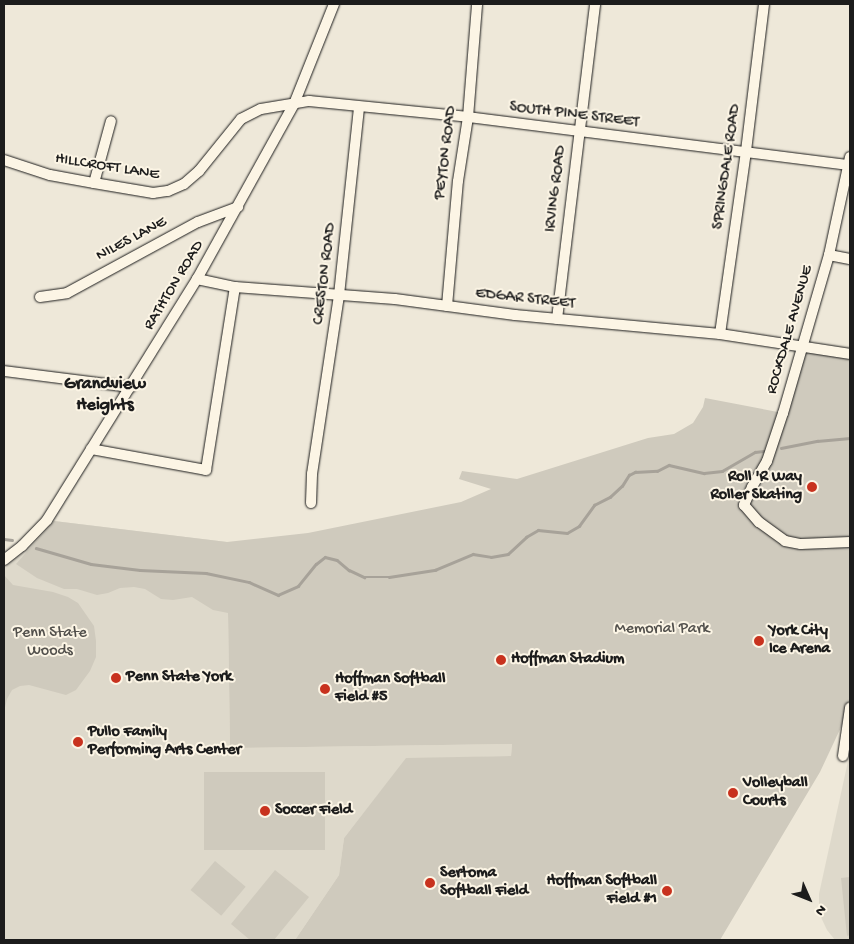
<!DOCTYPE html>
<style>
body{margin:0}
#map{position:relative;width:854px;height:944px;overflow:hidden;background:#eee8d9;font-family:"Gochi Hand",sans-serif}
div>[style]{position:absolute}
.built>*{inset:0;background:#ded9cb}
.green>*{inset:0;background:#cfcabd;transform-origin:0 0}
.stream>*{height:2.5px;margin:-1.25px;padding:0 1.25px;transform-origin:1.25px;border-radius:1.25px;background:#a7a299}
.roads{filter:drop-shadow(0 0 1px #1c1c1c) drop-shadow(0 0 1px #1c1c1c)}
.minor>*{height:10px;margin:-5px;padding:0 5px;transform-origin:5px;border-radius:5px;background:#fcf5e5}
.dots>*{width:14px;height:14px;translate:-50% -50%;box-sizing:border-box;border:2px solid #fcf5e5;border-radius:50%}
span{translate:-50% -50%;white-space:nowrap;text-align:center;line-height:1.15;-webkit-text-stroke:4px #fcf5e5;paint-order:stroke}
.street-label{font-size:16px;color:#1c1c1c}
.poi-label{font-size:16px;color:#1c1c1c;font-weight:700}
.right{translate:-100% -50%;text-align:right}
.left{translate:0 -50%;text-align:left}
.park-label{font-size:16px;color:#52504c}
.neighbourhood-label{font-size:18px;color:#1c1c1c;font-weight:700}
.frame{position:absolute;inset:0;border:5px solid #1c1c1c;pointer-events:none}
.north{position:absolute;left:784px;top:874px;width:50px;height:50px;-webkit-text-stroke:4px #fcf5e5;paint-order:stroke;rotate:134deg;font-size:14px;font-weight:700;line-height:20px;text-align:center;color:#1c1c1c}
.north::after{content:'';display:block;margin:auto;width:18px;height:22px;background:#1c1c1c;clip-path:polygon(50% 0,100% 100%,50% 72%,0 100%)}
</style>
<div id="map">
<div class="built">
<i style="clip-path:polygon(54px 521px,227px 542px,230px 748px,512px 744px,511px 756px,406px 759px,344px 838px,339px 875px,295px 940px,4px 940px,4px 567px)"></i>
<i style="clip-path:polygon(850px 752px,850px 940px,835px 940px,827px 930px,819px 913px,819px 894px)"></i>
</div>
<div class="green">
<i style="clip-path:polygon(802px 345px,850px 354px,850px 708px,820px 772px,720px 940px,295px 940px,339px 875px,344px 838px,406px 758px,511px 756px,512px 744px,230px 748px,228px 613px,213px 610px,192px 597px,173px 600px,161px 599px,145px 589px,134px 587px,120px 588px,108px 593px,97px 595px,77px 589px,64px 589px,37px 578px,16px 564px,54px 521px,227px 542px,308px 533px,461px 502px,491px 489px,459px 479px,462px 471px,517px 479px,648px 438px,674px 434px,693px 423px,703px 407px,705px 398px,783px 413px)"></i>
<i style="clip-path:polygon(4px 575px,13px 585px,53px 592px,68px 597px,78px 603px,94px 626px,96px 641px,96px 657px,90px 671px,76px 690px,66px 695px,29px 685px,20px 686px,12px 690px,7px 699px,4px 712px)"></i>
<i style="left:204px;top:772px;width:121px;height:78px"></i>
<i style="left:215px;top:861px;width:40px;height:38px;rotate:40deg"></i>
<i style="clip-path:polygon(275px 870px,309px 897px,274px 940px,250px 940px,231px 924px)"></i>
<i style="clip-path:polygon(850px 877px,850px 935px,847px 936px,841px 878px)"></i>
</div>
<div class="stream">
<i style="left:781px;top:448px;width:37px;rotate:-11deg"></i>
<i style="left:817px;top:441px;width:33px;rotate:-5deg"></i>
<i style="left:4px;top:539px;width:8px;rotate:7deg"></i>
<i style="left:36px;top:548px;width:57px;rotate:16.2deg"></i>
<i style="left:91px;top:564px;width:49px;rotate:7deg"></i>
<i style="left:140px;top:570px;width:66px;rotate:2.6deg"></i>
<i style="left:206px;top:573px;width:44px;rotate:11.8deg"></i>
<i style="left:249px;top:582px;width:32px;rotate:24deg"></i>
<i style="left:278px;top:595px;width:22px;rotate:-24deg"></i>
<i style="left:298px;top:586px;width:28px;rotate:-51deg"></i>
<i style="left:316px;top:564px;width:11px;rotate:-38deg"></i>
<i style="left:325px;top:557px;width:12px;rotate:14deg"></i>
<i style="left:337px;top:560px;width:16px;rotate:40deg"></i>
<i style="left:349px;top:570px;width:17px;rotate:25deg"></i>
<i style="left:364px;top:577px;width:25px"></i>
<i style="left:389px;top:577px;width:47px;rotate:-8.7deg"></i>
<i style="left:435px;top:570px;width:41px;rotate:-22.8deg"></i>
<i style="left:473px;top:554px;width:18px;rotate:9deg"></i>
<i style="left:491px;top:557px;width:17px;rotate:-10deg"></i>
<i style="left:508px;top:554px;width:25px;rotate:-43deg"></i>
<i style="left:526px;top:537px;width:14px;rotate:-30deg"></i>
<i style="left:538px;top:530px;width:29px;rotate:6deg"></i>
<i style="left:567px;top:533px;width:14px;rotate:-30deg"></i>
<i style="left:579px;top:526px;width:26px;rotate:-54deg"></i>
<i style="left:594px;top:505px;width:18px;rotate:-27deg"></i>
<i style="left:610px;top:497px;width:16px;rotate:-43deg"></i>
<i style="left:622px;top:486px;width:13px;rotate:-58deg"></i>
<i style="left:629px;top:475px;width:7px;rotate:-27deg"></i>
<i style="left:635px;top:472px;width:22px;rotate:-3deg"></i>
<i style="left:657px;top:471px;width:13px;rotate:-27deg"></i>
<i style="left:669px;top:465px;width:36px;rotate:13deg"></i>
<i style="left:704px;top:473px;width:18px;rotate:-6deg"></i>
<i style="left:722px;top:471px;width:38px;rotate:-30deg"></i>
<i style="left:755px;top:452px;width:9px;rotate:-6deg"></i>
</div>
<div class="roads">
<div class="minor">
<i style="left:850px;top:157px;width:100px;rotate:102.1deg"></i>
<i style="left:829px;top:255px;width:165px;rotate:106.2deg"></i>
<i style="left:783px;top:413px;width:51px;rotate:108.4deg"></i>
<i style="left:767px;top:461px;width:30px;rotate:120deg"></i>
<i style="left:752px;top:487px;width:20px;rotate:114deg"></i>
<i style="left:744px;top:505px;width:23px;rotate:49deg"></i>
<i style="left:759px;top:522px;width:32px;rotate:36deg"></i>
<i style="left:785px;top:541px;width:16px;rotate:11deg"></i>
<i style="left:801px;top:544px;width:49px;rotate:-2.3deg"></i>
<i style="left:4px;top:160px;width:48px;rotate:18.1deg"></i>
<i style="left:50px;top:175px;width:45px;rotate:10.3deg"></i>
<i style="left:94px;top:183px;width:60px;rotate:9.6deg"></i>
<i style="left:153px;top:193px;width:15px;rotate:-8deg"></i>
<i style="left:168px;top:191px;width:17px;rotate:-24deg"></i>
<i style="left:184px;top:184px;width:20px;rotate:-41deg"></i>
<i style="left:199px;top:171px;width:67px;rotate:-51.1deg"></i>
<i style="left:241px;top:119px;width:22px;rotate:-27deg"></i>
<i style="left:261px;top:109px;width:49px;rotate:-9.5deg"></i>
<i style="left:309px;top:101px;width:160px;rotate:5.7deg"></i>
<i style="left:468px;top:117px;width:385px;rotate:7.2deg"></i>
<i style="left:94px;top:183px;width:64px;rotate:-74.7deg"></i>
<i style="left:829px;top:255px;width:21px;rotate:11deg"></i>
<i style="left:197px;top:279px;width:39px;rotate:12deg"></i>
<i style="left:235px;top:287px;width:160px;rotate:4.3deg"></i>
<i style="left:395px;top:299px;width:121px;rotate:7.6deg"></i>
<i style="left:515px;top:315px;width:206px;rotate:5.3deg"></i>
<i style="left:720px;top:334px;width:132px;rotate:8.7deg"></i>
<i style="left:40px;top:297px;width:27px;rotate:-8deg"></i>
<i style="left:67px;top:293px;width:149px;rotate:-28.5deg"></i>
<i style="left:198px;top:222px;width:43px;rotate:-20.6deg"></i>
<i style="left:447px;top:306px;width:125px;rotate:-85deg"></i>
<i style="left:458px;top:181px;width:65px;rotate:-81.1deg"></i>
<i style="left:468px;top:117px;width:113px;rotate:-85.4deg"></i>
<i style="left:557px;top:319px;width:317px;rotate:-83.1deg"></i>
<i style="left:720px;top:334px;width:185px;rotate:-81.9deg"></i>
<i style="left:746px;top:151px;width:148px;rotate:-83deg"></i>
<i style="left:4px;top:371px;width:128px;rotate:7.2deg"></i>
<i style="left:91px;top:449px;width:117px;rotate:10.3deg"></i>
<i style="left:206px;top:470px;width:185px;rotate:-81deg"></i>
<i style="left:311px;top:503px;width:29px;rotate:-88deg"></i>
<i style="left:312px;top:474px;width:181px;rotate:-81.4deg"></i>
<i style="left:339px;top:295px;width:189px;rotate:-83.9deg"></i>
<i style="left:4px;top:560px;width:23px;rotate:-38deg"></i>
<i style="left:22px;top:546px;width:36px;rotate:-46deg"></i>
<i style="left:47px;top:520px;width:284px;rotate:-58.1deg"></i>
<i style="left:197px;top:279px;width:200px;rotate:-61deg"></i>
<i style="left:294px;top:104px;width:108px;rotate:-68.2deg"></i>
<i style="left:843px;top:756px;width:49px;rotate:-81.7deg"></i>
</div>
</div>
<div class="dots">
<i style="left:812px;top:487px;background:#c8321e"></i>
<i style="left:759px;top:641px;background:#c8321e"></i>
<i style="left:501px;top:660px;background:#c8321e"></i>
<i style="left:116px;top:678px;background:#c8321e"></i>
<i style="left:325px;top:689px;background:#c8321e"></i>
<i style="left:78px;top:742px;background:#c8321e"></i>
<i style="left:733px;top:793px;background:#c8321e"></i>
<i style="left:265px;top:811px;background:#c8321e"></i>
<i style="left:430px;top:883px;background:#c8321e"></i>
<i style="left:667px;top:891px;background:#c8321e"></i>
</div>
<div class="street-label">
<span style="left:574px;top:116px;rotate:7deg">SOUTH PINE STREET</span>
<span style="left:447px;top:153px;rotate:-83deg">PEYTON ROAD</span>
<span style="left:728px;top:167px;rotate:-82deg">SPRINGDALE ROAD</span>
<span style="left:107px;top:168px;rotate:9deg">HILLCROFT LANE</span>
<span style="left:557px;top:189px;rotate:-83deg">IRVING ROAD</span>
<span style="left:132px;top:240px;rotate:-28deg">NILES LANE</span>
<span style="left:326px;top:274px;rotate:-83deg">CRESTON ROAD</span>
<span style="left:175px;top:286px;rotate:-59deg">RATHTON ROAD</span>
<span style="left:525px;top:300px;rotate:6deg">EDGAR STREET</span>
<span style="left:791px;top:330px;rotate:-74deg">ROCKDALE AVENUE</span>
</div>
<div class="poi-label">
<span class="right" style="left:802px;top:487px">Roll 'R Way<br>Roller Skating</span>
<span class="left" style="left:769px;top:641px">York City<br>Ice Arena</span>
<span class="left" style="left:511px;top:660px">Hoffman Stadium</span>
<span class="left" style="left:126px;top:678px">Penn State York</span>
<span class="left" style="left:335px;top:689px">Hoffman Softball<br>Field #5</span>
<span class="left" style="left:88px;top:742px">Pullo Family<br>Performing Arts Center</span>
<span class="left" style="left:743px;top:793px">Volleyball<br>Courts</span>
<span class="left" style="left:275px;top:811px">Soccer Field</span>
<span class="left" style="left:440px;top:883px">Sertoma<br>Softball Field</span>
<span class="right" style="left:657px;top:891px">Hoffman Softball<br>Field #1</span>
</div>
<div class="park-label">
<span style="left:662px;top:630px">Memorial Park</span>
<span style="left:50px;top:643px">Penn State<br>Woods</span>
</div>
<div class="neighbourhood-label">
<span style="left:105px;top:396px">Grandview<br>Heights</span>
</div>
<div class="frame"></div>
<div class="north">N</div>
</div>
